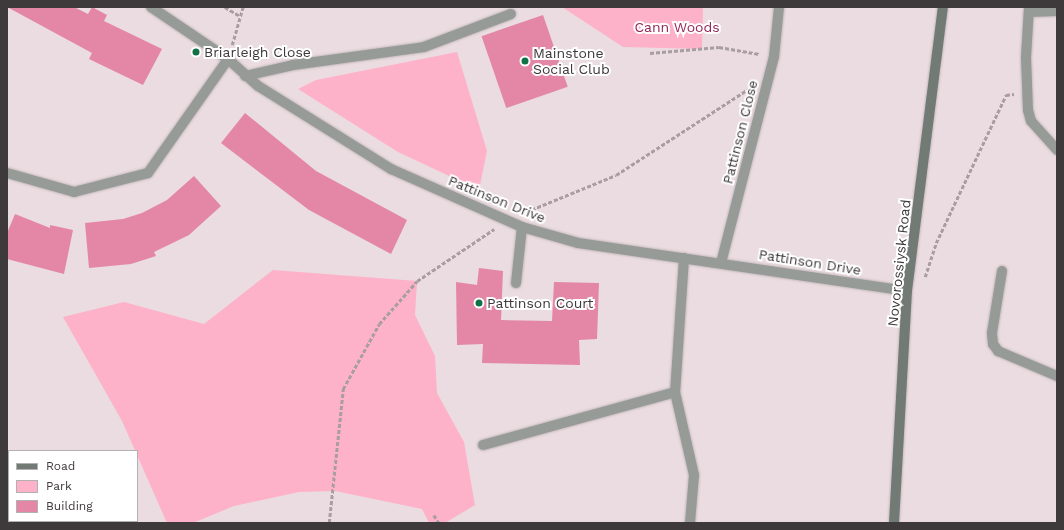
<!DOCTYPE html>
<style>
body{margin:0}
#map{position:relative;width:1064px;height:530px;overflow:hidden;background:#eadce0;font-family:"Work Sans",sans-serif}
div>[style]{position:absolute}
.green>*{inset:0;background:#feb2ca}
.building>*{inset:0;background:#e486a6;transform-origin:0 0}
.path>*{height:2.5px;margin-top:-1.25px;transform-origin:0;background:repeating-linear-gradient(90deg,#a89da1 0 4px,transparent 0 6px)}
.roads{filter:drop-shadow(0 0 1px #c4b8bc) drop-shadow(0 0 1px #c4b8bc)}
.lane>*{height:10px;margin:-5px;padding:0 5px;transform-origin:5px;border-radius:5px;background:#969b98}
.street>*{height:10px;margin:-5px;padding:0 5px;transform-origin:5px;border-radius:5px;background:#969b98}
.secondary>*{height:10px;margin:-5px;padding:0 5px;transform-origin:5px;border-radius:5px;background:#727a75}
.dots>*{width:11px;height:11px;translate:-50% -50%;box-sizing:border-box;border:2px solid #fff;border-radius:50%}
span{translate:-50% -50%;white-space:nowrap;text-align:center;line-height:1.15;-webkit-text-stroke:4px #fff;paint-order:stroke}
.park-label{font-size:14px;color:#932655}
.poi-label{font-size:14px;color:#3e393b}
.left{translate:0 -50%;text-align:left}
.street-label{font-size:14px;color:#3e393b}
.frame{position:absolute;inset:0;border:8px solid #3e393b;pointer-events:none}
.legend{position:absolute;left:8px;top:450px;width:130px;height:72px;box-sizing:border-box;background:#fff;border:1px solid #b2b0b1;margin:0;padding:5px 7px;list-style:none;font-size:12px;color:#3e393b}
.legend li{display:flex;align-items:center;gap:8px;height:20px}
.legend b{width:20px;border:1px solid #b2b0b1}
</style>
<div id="map">
<div class="green">
<i style="clip-path:polygon(562px 7px,703px 7px,702px 49px,623px 47px)"></i>
<i style="clip-path:polygon(457px 52px,487px 151px,479px 190px,398px 152px,298px 89px,316px 80px)"></i>
<i style="clip-path:polygon(273px 270px,417px 281px,415px 315px,435px 356px,437px 393px,464px 442px,475px 505px,445px 523px,429px 523px,422px 509px,335px 491px,299px 492px,234px 506px,193px 523px,167px 523px,122px 421px,63px 317px,124px 302px,204px 324px)"></i>
</div>
<div class="building">
<i style="clip-path:polygon(7px 7px,74px 7px,88px 14px,92px 7px,107px 15px,104px 21px,162px 49px,143px 85px,89px 59px,92px 53px)"></i>
<i style="left:543px;top:15px;width:76px;height:65px;rotate:71deg"></i>
<i style="clip-path:polygon(245px 113px,316px 171px,407px 220px,391px 254px,309px 210px,221px 143px)"></i>
<i style="clip-path:polygon(194px 176px,221px 206px,189px 235px,154px 252px,156px 256px,131px 264px,89px 268px,85px 223px,123px 219px,142px 213px,167px 200px)"></i>
<i style="clip-path:polygon(15px 214px,50px 228px,50px 225px,73px 230px,64px 274px,7px 259px,7px 233px)"></i>
<i style="clip-path:polygon(479px 268px,503px 271px,501px 320px,552px 321px,554px 282px,599px 283px,597px 339px,579px 340px,580px 365px,482px 363px,483px 344px,457px 345px,456px 282px,477px 285px)"></i>
</div>
<div class="path">
<i style="left:225px;top:7px;width:17px;rotate:31deg"></i>
<i style="left:232px;top:45px;width:40px;rotate:-74deg"></i>
<i style="left:650px;top:53px;width:69px;rotate:-5deg"></i>
<i style="left:719px;top:47px;width:41px;rotate:9.9deg"></i>
<i style="left:526px;top:212px;width:97px;rotate:-22.3deg"></i>
<i style="left:616px;top:175px;width:160px;rotate:-33deg"></i>
<i style="left:925px;top:277px;width:36px;rotate:-72deg"></i>
<i style="left:936px;top:243px;width:164px;rotate:-64.7deg"></i>
<i style="left:1006px;top:95px;width:8px;rotate:-7deg"></i>
<i style="left:434px;top:515px;width:9px;rotate:58deg"></i>
<i style="left:329px;top:523px;width:135px;rotate:-84deg"></i>
<i style="left:343px;top:389px;width:74px;rotate:-61deg"></i>
<i style="left:379px;top:324px;width:57px;rotate:-48.5deg"></i>
<i style="left:417px;top:281px;width:93px;rotate:-34deg"></i>
</div>
<div class="roads">
<div class="lane">
<i style="left:1029px;top:12px;width:28px;rotate:-2deg"></i>
<i style="left:245px;top:76px;width:49px;rotate:-12.9deg"></i>
<i style="left:293px;top:65px;width:132px;rotate:-7.8deg"></i>
<i style="left:424px;top:47px;width:93px;rotate:-20.8deg"></i>
<i style="left:1002px;top:271px;width:63px;rotate:99.2deg"></i>
<i style="left:992px;top:333px;width:11px;rotate:85deg"></i>
<i style="left:993px;top:344px;width:9px;rotate:54deg"></i>
<i style="left:998px;top:351px;width:64px;rotate:23deg"></i>
<i style="left:516px;top:283px;width:56px;rotate:-83.9deg"></i>
<i style="left:483px;top:445px;width:199px;rotate:-15.4deg"></i>
</div>
<div class="street">
<i style="left:151px;top:7px;width:93px;rotate:34deg"></i>
<i style="left:228px;top:59px;width:40px;rotate:42deg"></i>
<i style="left:258px;top:86px;width:157px;rotate:32deg"></i>
<i style="left:391px;top:169px;width:143px;rotate:23.9deg"></i>
<i style="left:522px;top:227px;width:58px;rotate:15.9deg"></i>
<i style="left:578px;top:243px;width:332px;rotate:8.3deg"></i>
<i style="left:1029px;top:7px;width:51px;rotate:93.4deg"></i>
<i style="left:1026px;top:58px;width:52px;rotate:87.8deg"></i>
<i style="left:1028px;top:110px;width:11px;rotate:75deg"></i>
<i style="left:1031px;top:121px;width:39px;rotate:48deg"></i>
<i style="left:7px;top:173px;width:70px;rotate:15.8deg"></i>
<i style="left:74px;top:192px;width:76px;rotate:-14.4deg"></i>
<i style="left:148px;top:173px;width:139px;rotate:-54.9deg"></i>
<i style="left:684px;top:258px;width:134px;rotate:93.8deg"></i>
<i style="left:675px;top:392px;width:85px;rotate:77.1deg"></i>
<i style="left:694px;top:475px;width:48px;rotate:94.8deg"></i>
<i style="left:721px;top:263px;width:213px;rotate:-75.6deg"></i>
<i style="left:774px;top:57px;width:50px;rotate:-84.3deg"></i>
</div>
<div class="secondary">
<i style="left:894px;top:523px;width:232px;rotate:-86.8deg"></i>
<i style="left:907px;top:291px;width:286px;rotate:-82.8deg"></i>
</div>
</div>
<div class="dots">
<i style="left:196px;top:52px;background:#117146"></i>
<i style="left:525px;top:61px;background:#117146"></i>
<i style="left:479px;top:303px;background:#117146"></i>
</div>
<div class="park-label">
<span style="left:677px;top:27px">Cann Woods</span>
</div>
<div class="poi-label">
<span class="left" style="left:204px;top:52px">Briarleigh Close</span>
<span class="left" style="left:533px;top:61px">Mainstone<br>Social Club</span>
<span class="left" style="left:487px;top:303px">Pattinson Court</span>
</div>
<div class="street-label">
<span style="left:740px;top:132px;rotate:-76deg">Pattinson Close</span>
<span style="left:497px;top:199px;rotate:22deg">Pattinson Drive</span>
<span style="left:810px;top:262px;rotate:9deg">Pattinson Drive</span>
<span style="left:899px;top:263px;rotate:-84deg">Novorossiysk Road</span>
</div>
<div class="frame"></div>
<ul class="legend">
<li><b style="height:5px;background:#727a75"></b>Road</li>
<li><b style="height:11px;background:#feb2ca"></b>Park</li>
<li><b style="height:11px;background:#e486a6"></b>Building</li>
</ul>
</div>
